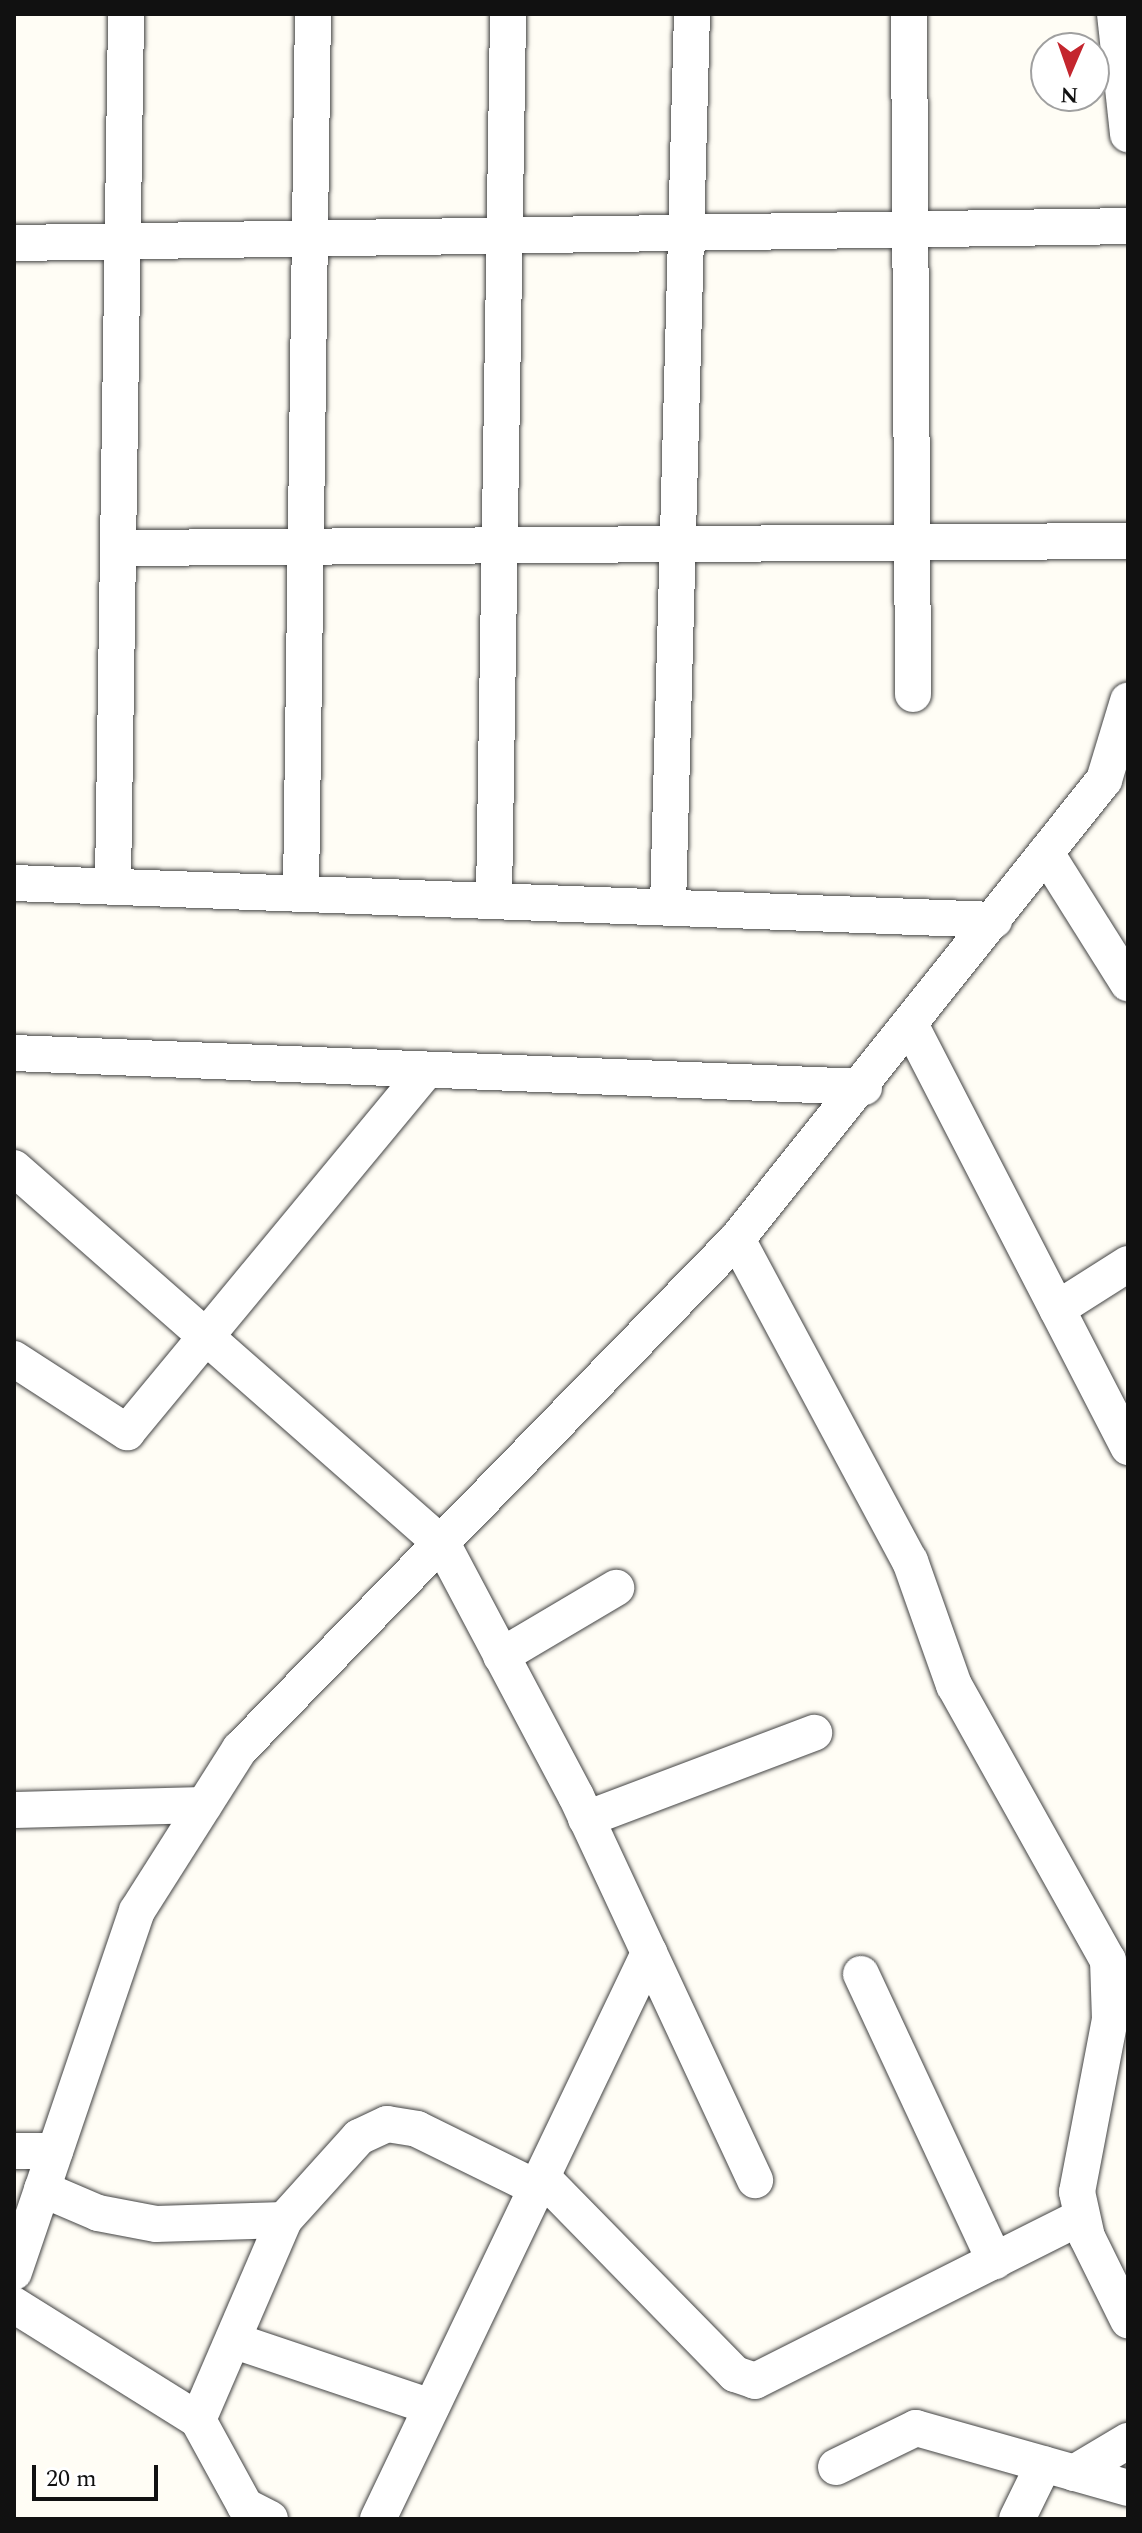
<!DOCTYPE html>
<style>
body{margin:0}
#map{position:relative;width:1142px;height:2533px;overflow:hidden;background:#fffdf5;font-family:Spectral,serif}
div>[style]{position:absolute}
.roads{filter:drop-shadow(0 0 2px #444) drop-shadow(0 0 2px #444)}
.minor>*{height:36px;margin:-18px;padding:0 18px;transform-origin:18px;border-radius:18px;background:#fff}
span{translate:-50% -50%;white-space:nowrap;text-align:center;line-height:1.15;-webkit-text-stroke:8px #fff;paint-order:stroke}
.frame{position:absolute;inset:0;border:16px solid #111;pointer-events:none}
.north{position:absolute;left:1030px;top:32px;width:80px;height:80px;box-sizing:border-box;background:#fff;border:2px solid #a0a0a0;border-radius:50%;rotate:182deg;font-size:22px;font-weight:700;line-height:32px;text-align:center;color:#111}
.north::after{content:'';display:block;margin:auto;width:28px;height:36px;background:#c4262e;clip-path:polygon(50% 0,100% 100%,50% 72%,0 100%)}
.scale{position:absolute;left:32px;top:2465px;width:126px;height:36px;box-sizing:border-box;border:4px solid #111;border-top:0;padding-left:10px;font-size:24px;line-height:28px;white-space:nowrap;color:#111;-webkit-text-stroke:6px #fff;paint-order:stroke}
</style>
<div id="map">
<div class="roads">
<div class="minor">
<i style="left:909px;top:14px;width:680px;rotate:89.66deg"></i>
<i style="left:1115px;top:14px;width:121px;rotate:83.8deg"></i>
<i style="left:14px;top:243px;width:1114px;rotate:-0.87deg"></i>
<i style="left:118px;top:548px;width:1010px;rotate:-0.4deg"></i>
<i style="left:1046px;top:853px;width:154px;rotate:57.8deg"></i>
<i style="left:14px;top:883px;width:981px;rotate:2.16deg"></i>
<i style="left:113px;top:883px;width:869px;rotate:-89.14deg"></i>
<i style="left:301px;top:891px;width:877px;rotate:-89.22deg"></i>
<i style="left:494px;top:899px;width:885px;rotate:-89.09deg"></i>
<i style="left:668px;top:906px;width:892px;rotate:-88.46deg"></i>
<i style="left:911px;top:1026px;width:474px;rotate:62.7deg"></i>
<i style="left:14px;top:1053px;width:851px;rotate:2.29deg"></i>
<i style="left:14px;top:1168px;width:571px;rotate:41.31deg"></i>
<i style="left:443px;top:1545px;width:284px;rotate:62.1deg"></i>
<i style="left:576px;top:1796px;width:424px;rotate:65deg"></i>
<i style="left:737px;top:1239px;width:366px;rotate:61.8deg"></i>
<i style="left:910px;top:1561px;width:132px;rotate:70.5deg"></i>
<i style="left:954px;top:1685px;width:315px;rotate:60.8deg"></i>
<i style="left:1108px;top:1960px;width:59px;rotate:88.1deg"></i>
<i style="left:1110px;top:2019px;width:176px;rotate:100.8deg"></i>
<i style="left:1077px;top:2192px;width:46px;rotate:77.5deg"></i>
<i style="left:1087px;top:2237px;width:93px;rotate:63.7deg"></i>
<i style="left:1057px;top:1309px;width:84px;rotate:-32.4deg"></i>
<i style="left:14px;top:1359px;width:135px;rotate:32.9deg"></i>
<i style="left:127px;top:1432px;width:467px;rotate:-50.4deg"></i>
<i style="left:501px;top:1656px;width:134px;rotate:-30.6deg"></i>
<i style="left:14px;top:1810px;width:190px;rotate:-1.5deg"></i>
<i style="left:586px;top:1819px;width:244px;rotate:-20.7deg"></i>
<i style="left:861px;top:1974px;width:317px;rotate:65deg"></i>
<i style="left:14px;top:2151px;width:41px"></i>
<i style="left:542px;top:2177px;width:276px;rotate:45.6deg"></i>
<i style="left:735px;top:2374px;width:21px;rotate:19deg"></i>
<i style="left:755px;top:2381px;width:365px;rotate:-26.7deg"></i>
<i style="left:42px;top:2189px;width:61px;rotate:23.2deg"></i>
<i style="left:98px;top:2213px;width:59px;rotate:10.7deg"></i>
<i style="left:156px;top:2224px;width:128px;rotate:-1.8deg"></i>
<i style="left:14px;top:2272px;width:381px;rotate:-71.2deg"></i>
<i style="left:137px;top:1911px;width:192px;rotate:-57.6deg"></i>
<i style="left:240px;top:1749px;width:712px;rotate:-45.74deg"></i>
<i style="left:737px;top:1239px;width:588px;rotate:-51.36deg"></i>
<i style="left:1104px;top:780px;width:83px;rotate:-73.1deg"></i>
<i style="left:14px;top:2305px;width:217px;rotate:32deg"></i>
<i style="left:198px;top:2420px;width:98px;rotate:61.3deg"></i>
<i style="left:245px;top:2506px;width:28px;rotate:27deg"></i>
<i style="left:235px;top:2341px;width:207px;rotate:18.6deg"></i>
<i style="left:198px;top:2420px;width:218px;rotate:-66.7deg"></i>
<i style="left:284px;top:2220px;width:112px;rotate:-47.9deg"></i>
<i style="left:359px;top:2137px;width:31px;rotate:-25deg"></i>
<i style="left:387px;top:2124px;width:30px;rotate:9deg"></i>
<i style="left:417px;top:2129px;width:134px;rotate:26.2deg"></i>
<i style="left:836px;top:2467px;width:89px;rotate:-26deg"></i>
<i style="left:916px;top:2428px;width:220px;rotate:15.8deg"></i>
<i style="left:1074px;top:2473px;width:63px;rotate:-30.7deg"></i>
<i style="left:378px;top:2519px;width:628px;rotate:-64.41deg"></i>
<i style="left:1017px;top:2519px;width:61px;rotate:-63.9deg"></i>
</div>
</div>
<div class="frame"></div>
<div class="north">N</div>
<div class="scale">20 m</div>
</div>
